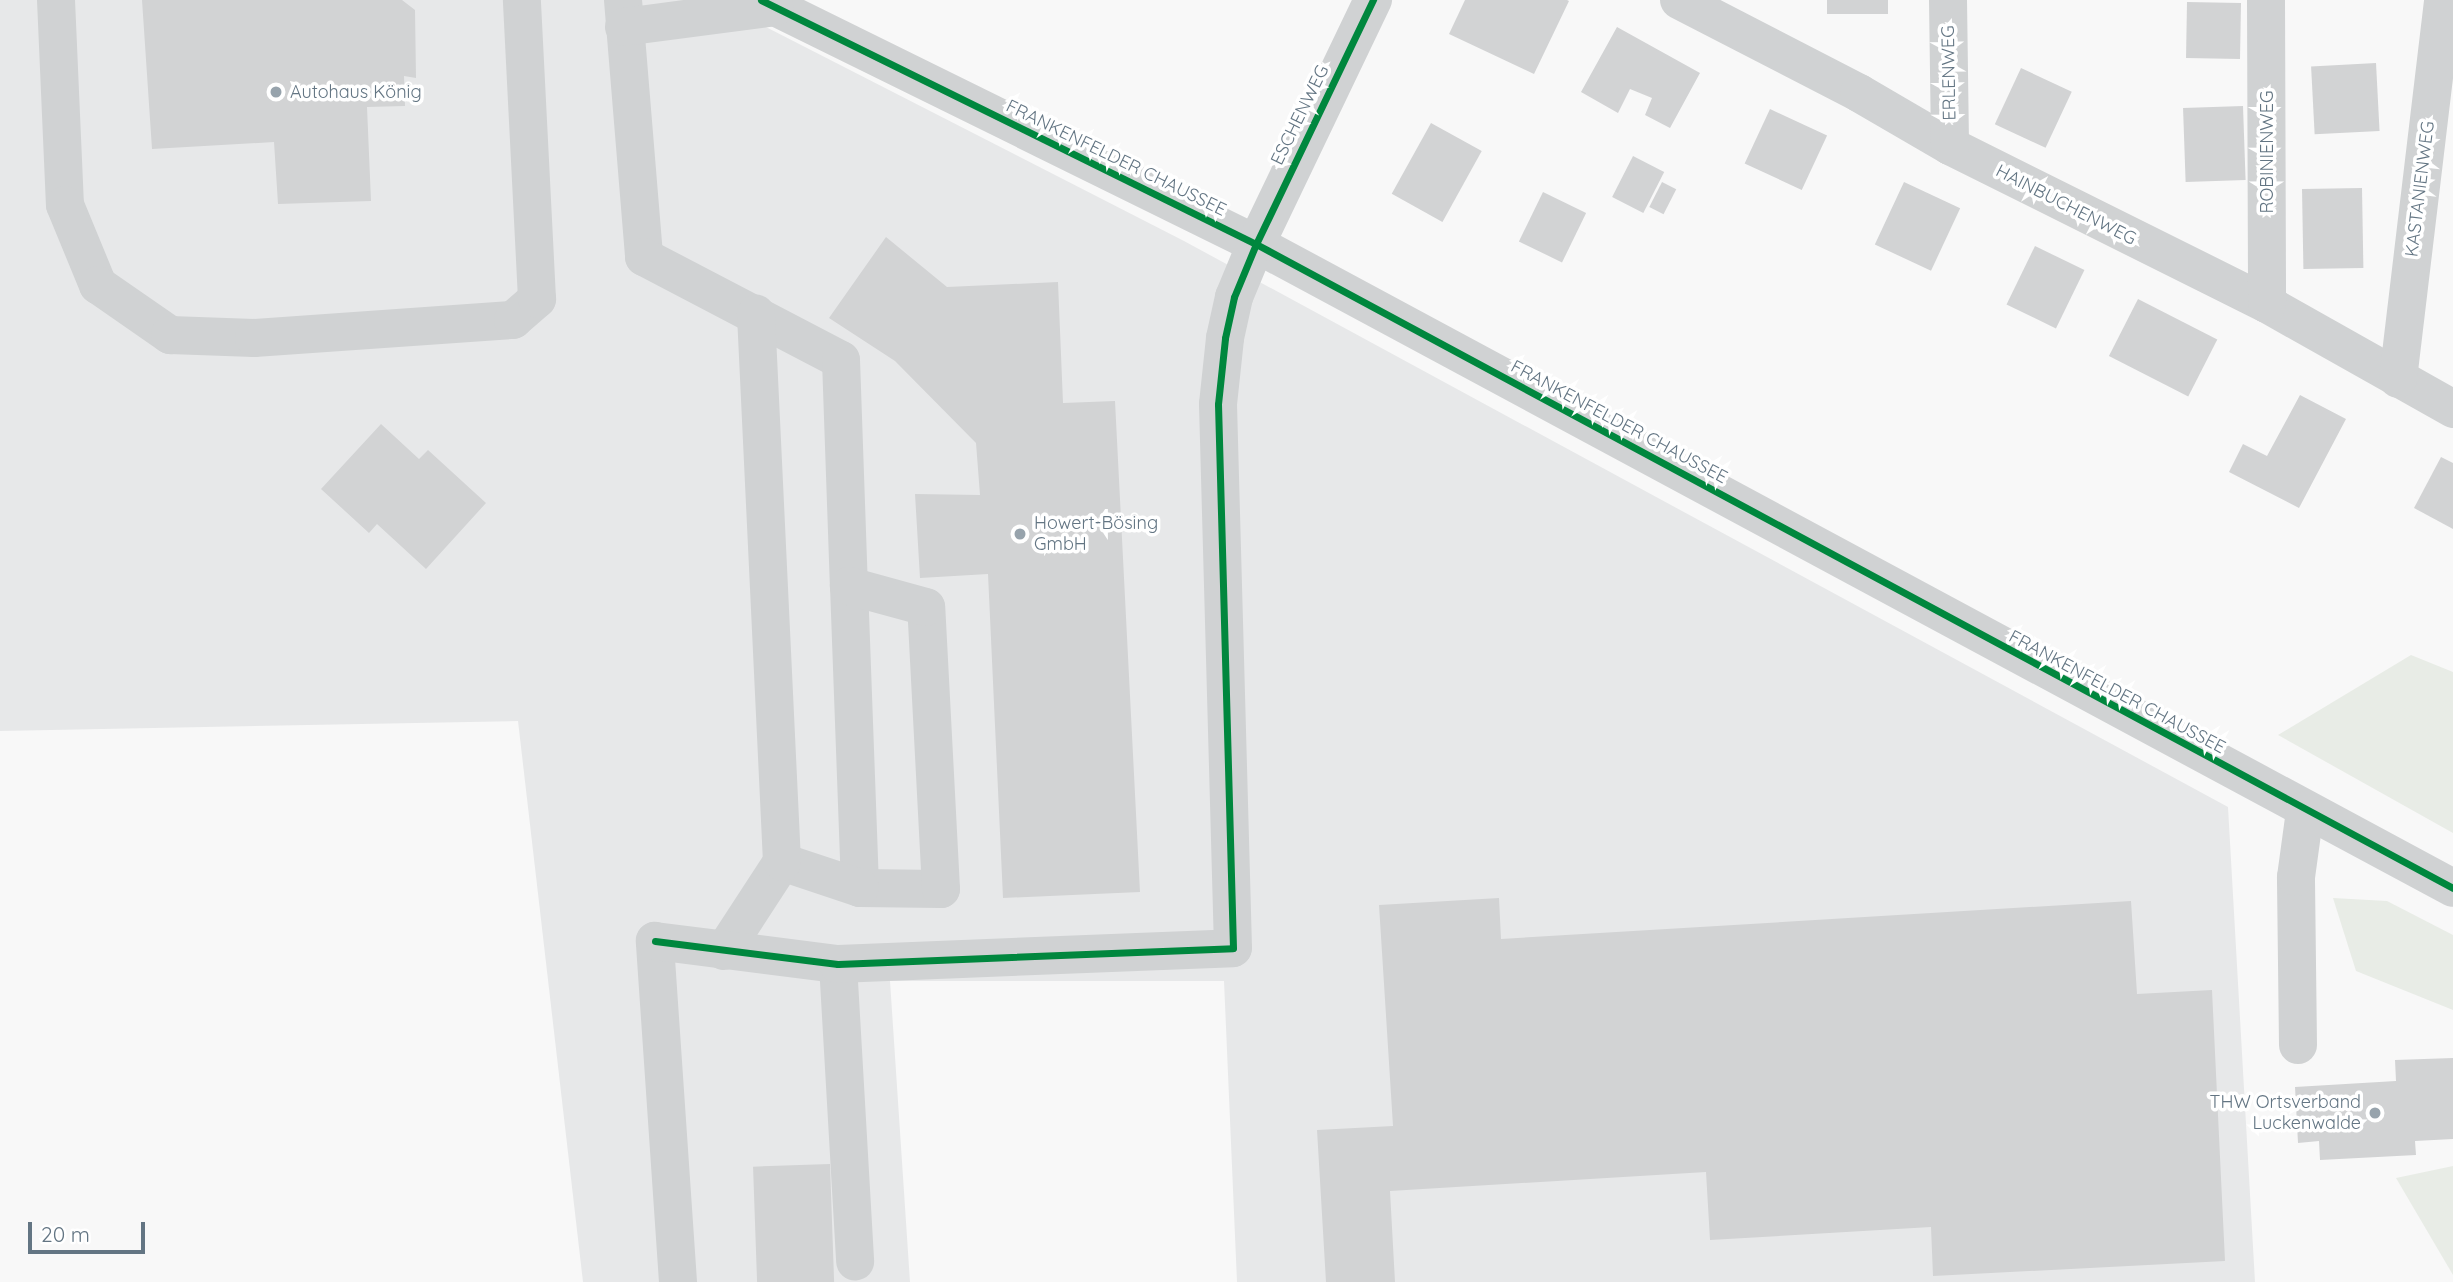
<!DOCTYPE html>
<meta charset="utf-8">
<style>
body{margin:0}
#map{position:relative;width:2453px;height:1282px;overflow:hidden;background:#f8f8f8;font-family:Quicksand,sans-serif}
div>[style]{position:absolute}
.built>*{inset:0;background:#e7e8e9}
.green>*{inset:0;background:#e8ece6}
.building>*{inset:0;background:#d2d3d4;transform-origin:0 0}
.minor>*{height:38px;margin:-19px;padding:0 19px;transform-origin:19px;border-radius:19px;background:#d0d2d3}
.cycleway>*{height:7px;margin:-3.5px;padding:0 3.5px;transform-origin:3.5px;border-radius:3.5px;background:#00873e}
.dots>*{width:19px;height:19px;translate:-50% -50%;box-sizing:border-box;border:4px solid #fff;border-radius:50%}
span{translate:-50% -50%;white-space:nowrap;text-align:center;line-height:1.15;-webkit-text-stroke:7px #fff;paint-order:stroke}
.street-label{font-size:18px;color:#637583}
.poi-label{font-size:18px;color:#637583}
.left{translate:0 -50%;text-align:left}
.right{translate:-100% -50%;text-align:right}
.scale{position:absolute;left:28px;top:1222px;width:117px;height:32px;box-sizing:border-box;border:4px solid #637583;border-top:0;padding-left:9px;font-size:21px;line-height:24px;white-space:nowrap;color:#637583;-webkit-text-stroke:5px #fff;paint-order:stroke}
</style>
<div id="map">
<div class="built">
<i style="clip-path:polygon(0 0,713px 0,1184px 241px,2228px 807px,2255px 1282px,1237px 1282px,1224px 981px,890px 981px,910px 1282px,583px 1282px,518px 721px,0 731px)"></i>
</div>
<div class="green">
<i style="clip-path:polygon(2411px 655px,2453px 672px,2453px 833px,2278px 735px)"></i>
<i style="clip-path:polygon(2333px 898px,2387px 901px,2453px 935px,2453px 1010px,2356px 971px)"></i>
<i style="clip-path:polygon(2453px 1166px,2453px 1275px,2396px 1178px)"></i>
</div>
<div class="building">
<i style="clip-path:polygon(142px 0,402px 0,415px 10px,416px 78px,404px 76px,405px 106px,367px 107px,371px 201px,278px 204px,274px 142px,152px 149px)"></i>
<i style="clip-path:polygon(1465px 0,1567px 0,1569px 1px,1534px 74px,1449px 34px)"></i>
<i style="left:1827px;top:0;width:61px;height:14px"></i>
<i style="left:2187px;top:2px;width:54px;height:56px;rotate:1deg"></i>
<i style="clip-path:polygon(1617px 27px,1700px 73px,1670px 128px,1645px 115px,1652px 98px,1630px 89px,1618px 113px,1581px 92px)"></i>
<i style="left:2376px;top:63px;width:68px;height:65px;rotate:87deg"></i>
<i style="left:2021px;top:68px;width:56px;height:62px;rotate:25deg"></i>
<i style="left:2243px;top:106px;width:74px;height:60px;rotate:88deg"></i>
<i style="left:1770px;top:109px;width:63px;height:60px;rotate:25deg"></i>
<i style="left:1431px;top:123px;width:58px;height:81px;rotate:29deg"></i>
<i style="left:1633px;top:156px;width:35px;height:46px;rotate:27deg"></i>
<i style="left:1662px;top:182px;width:16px;height:28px;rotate:27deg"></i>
<i style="left:1904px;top:182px;width:62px;height:69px;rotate:25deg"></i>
<i style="left:2362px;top:188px;width:80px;height:60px;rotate:89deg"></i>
<i style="left:1543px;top:192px;width:48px;height:55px;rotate:26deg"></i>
<i style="clip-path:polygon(886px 237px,947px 287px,1058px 282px,1063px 403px,1115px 401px,1140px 892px,1003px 898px,988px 574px,920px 578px,915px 494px,980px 495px,976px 443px,895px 361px,829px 318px)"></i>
<i style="left:2035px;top:246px;width:55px;height:65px;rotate:26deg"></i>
<i style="left:2138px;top:299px;width:89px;height:64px;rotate:27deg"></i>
<i style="clip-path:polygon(2300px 395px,2346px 419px,2299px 508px,2229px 472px,2243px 444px,2267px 456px)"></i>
<i style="clip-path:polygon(381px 424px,419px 459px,428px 450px,486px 503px,426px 569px,377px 524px,369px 533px,321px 489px)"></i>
<i style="clip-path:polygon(2441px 457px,2453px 463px,2453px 529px,2414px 508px)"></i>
<i style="clip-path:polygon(1499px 898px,1501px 939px,2131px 901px,2137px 994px,2212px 990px,2225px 1261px,1933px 1276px,1931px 1227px,1710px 1240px,1706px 1172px,1390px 1191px,1395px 1282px,1326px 1282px,1317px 1130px,1393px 1126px,1379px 905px)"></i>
<i style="clip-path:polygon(2453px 1058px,2453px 1139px,2415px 1141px,2416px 1155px,2320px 1160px,2319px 1141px,2298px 1143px,2295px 1087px,2396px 1081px,2395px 1060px)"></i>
<i style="left:830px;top:1164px;width:118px;height:77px;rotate:88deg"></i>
</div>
<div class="minor">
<i style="left:56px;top:0;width:205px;rotate:87.5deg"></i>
<i style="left:65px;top:205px;width:87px;rotate:67.6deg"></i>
<i style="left:98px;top:285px;width:88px;rotate:34.8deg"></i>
<i style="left:170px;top:335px;width:84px;rotate:2deg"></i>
<i style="left:254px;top:338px;width:260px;rotate:-4deg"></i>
<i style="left:513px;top:320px;width:32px;rotate:-41deg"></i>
<i style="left:537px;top:299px;width:299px;rotate:-92.9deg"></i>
<i style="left:623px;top:0;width:258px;rotate:85.3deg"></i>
<i style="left:644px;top:257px;width:222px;rotate:27.6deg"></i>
<i style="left:841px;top:360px;width:226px;rotate:88deg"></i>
<i style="left:849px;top:586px;width:302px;rotate:87.9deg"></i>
<i style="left:860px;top:888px;width:81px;rotate:0.7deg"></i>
<i style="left:941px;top:889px;width:282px;rotate:-93deg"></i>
<i style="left:926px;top:607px;width:80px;rotate:-164.7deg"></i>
<i style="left:761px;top:0;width:552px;rotate:26.24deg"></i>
<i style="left:1256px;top:244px;width:1359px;rotate:28.28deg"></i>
<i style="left:1679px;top:0;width:203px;rotate:27.3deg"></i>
<i style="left:1859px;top:93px;width:105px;rotate:30.2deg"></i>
<i style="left:1950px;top:146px;width:354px;rotate:26.5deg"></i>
<i style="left:2267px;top:304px;width:214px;rotate:29.4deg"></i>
<i style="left:1948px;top:0;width:146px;rotate:89.2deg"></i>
<i style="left:2266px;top:0;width:304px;rotate:89.8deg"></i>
<i style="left:624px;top:27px;width:152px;rotate:-7.5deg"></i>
<i style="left:2398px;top:379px;width:382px;rotate:-83.2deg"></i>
<i style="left:782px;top:862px;width:82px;rotate:18.4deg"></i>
<i style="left:724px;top:951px;width:106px;rotate:-56.9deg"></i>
<i style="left:782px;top:862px;width:549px;rotate:-92.72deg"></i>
<i style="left:838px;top:964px;width:298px;rotate:86.7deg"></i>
<i style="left:2298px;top:1045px;width:168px;rotate:-90.7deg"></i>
<i style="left:2296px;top:877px;width:67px;rotate:-82.2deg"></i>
<i style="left:678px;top:1282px;width:342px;rotate:-93.9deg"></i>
<i style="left:655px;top:941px;width:184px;rotate:7.2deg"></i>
<i style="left:838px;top:964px;width:395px;rotate:-2.3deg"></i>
<i style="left:1233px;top:948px;width:544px;rotate:-91.58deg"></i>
<i style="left:1218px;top:404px;width:66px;rotate:-83.9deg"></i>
<i style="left:1225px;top:338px;width:42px;rotate:-77.6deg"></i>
<i style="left:1234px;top:297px;width:57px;rotate:-67.5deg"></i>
<i style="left:1256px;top:244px;width:271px;rotate:-64.4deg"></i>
</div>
<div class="cycleway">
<i style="left:761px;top:0;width:552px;rotate:26.24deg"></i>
<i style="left:1256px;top:244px;width:1359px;rotate:28.28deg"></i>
<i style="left:655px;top:941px;width:184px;rotate:7.2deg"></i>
<i style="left:838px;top:964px;width:395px;rotate:-2.3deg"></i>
<i style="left:1233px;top:948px;width:544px;rotate:-91.58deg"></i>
<i style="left:1218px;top:404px;width:66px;rotate:-83.9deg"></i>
<i style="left:1225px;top:338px;width:42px;rotate:-77.6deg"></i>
<i style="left:1234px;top:297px;width:57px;rotate:-67.5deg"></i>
<i style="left:1256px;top:244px;width:271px;rotate:-64.4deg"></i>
</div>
<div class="dots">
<i style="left:276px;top:92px;background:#97a3ac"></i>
<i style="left:1020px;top:534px;background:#97a3ac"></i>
<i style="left:2375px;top:1113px;background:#97a3ac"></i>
</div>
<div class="street-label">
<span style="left:1949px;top:73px;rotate:-91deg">ERLENWEG</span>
<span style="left:1300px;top:115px;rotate:-64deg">ESCHENWEG</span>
<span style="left:2267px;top:152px;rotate:-90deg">ROBINIENWEG</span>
<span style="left:1116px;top:158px;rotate:26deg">FRANKENFELDER CHAUSSEE</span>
<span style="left:2420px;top:189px;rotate:-83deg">KASTANIENWEG</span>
<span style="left:2066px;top:205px;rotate:27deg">HAINBUCHENWEG</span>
<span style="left:1619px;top:422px;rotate:28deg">FRANKENFELDER CHAUSSEE</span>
<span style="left:2117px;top:692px;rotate:28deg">FRANKENFELDER CHAUSSEE</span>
</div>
<div class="poi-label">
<span class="left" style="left:290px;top:92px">Autohaus König</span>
<span class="left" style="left:1034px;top:534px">Howert-Bösing<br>GmbH</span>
<span class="right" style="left:2361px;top:1113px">THW Ortsverband<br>Luckenwalde</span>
</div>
<div class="scale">20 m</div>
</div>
